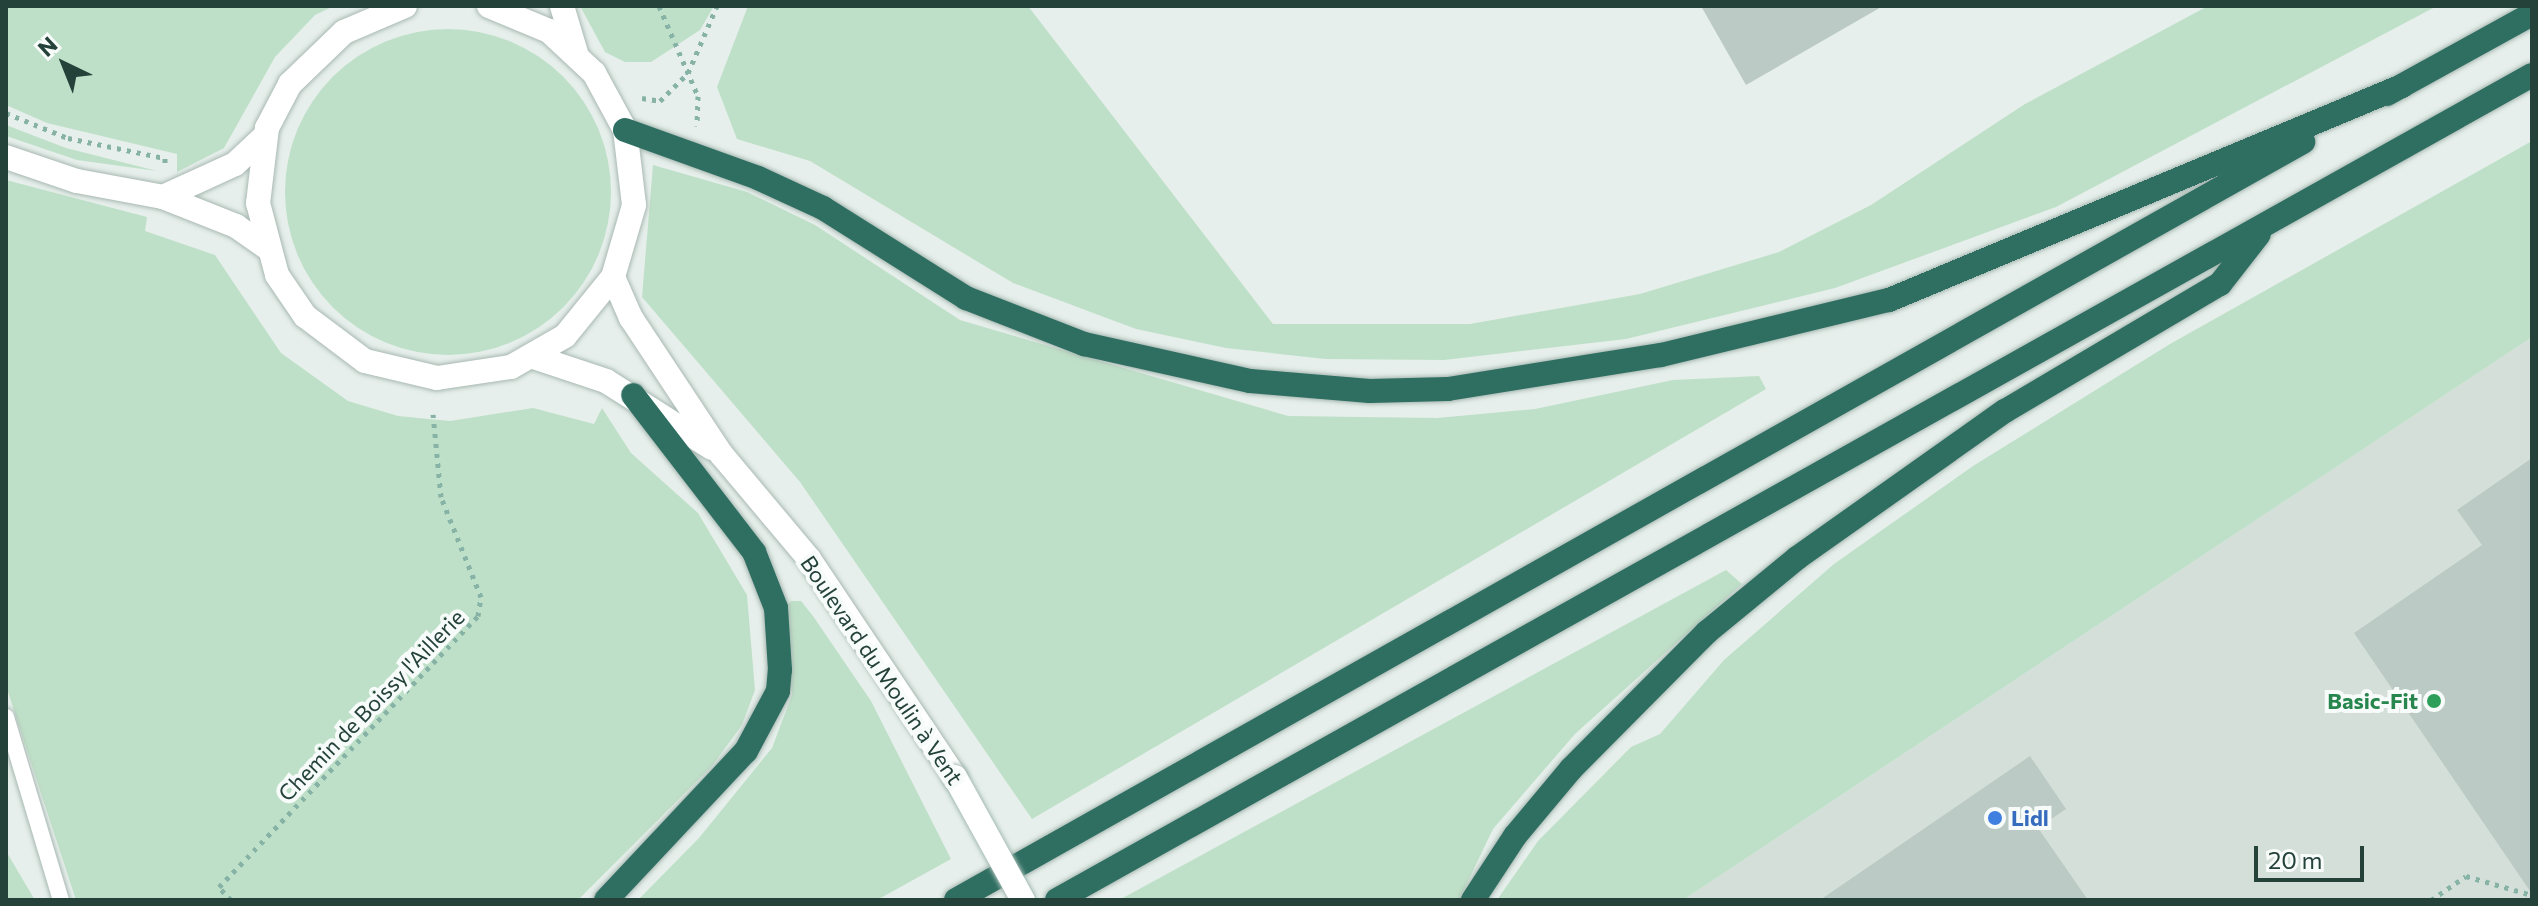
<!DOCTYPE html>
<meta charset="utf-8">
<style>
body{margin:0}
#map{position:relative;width:2538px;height:906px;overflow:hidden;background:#e6efeb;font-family:Commissioner,sans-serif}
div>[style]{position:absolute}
.built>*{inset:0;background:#d4dfda}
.green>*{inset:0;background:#bfe0c8}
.round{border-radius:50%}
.building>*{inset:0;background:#bbcac4}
.path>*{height:5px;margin-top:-2.5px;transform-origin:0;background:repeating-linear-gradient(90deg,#86b3a5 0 4px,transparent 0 10px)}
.roads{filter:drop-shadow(0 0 2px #a8b8b2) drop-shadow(0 0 2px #a8b8b2)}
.lane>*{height:16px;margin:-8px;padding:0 8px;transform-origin:8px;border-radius:8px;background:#fff}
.street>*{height:24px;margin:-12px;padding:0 12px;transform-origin:12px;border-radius:12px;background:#fff}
.secondary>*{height:24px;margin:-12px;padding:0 12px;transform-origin:12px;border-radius:12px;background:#fff}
.highway>*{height:24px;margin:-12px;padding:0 12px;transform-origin:12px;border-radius:12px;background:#2f6f62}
.bridges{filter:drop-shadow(0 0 2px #a4bbb3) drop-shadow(0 0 2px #a4bbb3)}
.secondary-bridge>*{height:24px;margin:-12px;padding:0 12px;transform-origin:12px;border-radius:12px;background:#fff}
.dots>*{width:22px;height:22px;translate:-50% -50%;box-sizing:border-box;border:4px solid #f7fbf9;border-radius:50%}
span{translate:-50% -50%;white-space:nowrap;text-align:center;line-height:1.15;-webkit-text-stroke:8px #f7fbf9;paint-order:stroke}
.street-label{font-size:22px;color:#24423a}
.leisure-label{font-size:22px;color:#27864d;font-weight:700}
.right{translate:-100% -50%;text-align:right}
.shop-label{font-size:22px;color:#366cbe;font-weight:700}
.left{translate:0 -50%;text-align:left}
.frame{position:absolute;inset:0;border:8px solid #24423a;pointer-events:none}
.north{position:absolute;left:24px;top:24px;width:80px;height:80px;-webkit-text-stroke:6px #f7fbf9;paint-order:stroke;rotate:317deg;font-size:22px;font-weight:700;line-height:32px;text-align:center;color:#24423a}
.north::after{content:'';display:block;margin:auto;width:28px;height:36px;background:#24423a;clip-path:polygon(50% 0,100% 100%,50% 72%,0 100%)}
.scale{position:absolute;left:2254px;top:846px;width:110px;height:36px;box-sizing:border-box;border:4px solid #24423a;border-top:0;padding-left:10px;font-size:24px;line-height:28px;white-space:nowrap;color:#24423a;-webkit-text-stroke:6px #f7fbf9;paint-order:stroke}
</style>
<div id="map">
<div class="built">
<i style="clip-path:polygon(2532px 337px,2532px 900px,1683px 900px)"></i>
</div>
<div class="green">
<i style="clip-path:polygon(6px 6px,334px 6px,315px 15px,275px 57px,224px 148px,177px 172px,177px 154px,47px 123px,6px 105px)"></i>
<i style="clip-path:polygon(580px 6px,714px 6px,700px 30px,651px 62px,625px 62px,605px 52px)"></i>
<i style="clip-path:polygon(748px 6px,1028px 6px,1273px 324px,1470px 324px,1640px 294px,1779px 252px,1871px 205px,2025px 104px,2208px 6px,2437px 6px,2056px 207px,1835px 288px,1626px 339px,1444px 360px,1325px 359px,1226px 348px,1136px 329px,1013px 283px,810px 161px,737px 139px,717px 87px)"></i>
<i class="round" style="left:285px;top:29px;width:326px;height:326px"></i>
<i style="clip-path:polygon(6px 125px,66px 148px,157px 171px,77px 160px,6px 136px)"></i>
<i style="clip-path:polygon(2532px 141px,2532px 337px,1683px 900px,1497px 900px,1538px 841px,1631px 747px,1660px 734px,1724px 660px,1834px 564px,1973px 466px,2170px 344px)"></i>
<i style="clip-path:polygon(653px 165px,747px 192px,815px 225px,960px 320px,1288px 416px,1437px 418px,1535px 409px,1673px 380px,1759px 376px,1766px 389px,1032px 819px,800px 482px,642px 297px)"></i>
<i style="clip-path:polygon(6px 180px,147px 217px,145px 231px,215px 255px,281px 353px,348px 401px,398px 416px,450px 421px,533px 408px,594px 424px,602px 408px,631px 453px,698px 513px,747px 595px,755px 690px,742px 725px,712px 766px,578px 900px,76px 900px,6px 686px)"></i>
<i style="clip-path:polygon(1726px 570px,1742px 584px,1575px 734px,1493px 829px,1459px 900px,1119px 900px)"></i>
<i style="clip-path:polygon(791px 601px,801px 601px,813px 616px,871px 701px,951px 859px,877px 900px,638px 900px,699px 838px,772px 748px,792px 695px,786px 607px)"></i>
<i style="clip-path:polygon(6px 851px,26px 885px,35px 900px,6px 900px)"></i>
</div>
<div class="building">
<i style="clip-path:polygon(1701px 6px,1883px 6px,1746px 85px)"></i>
<i style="clip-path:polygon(2532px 458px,2532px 894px,2354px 633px,2482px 545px,2457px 510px)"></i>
<i style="clip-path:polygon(2030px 756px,2066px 809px,2038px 828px,2088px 900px,1820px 900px)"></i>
</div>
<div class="path">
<i style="left:659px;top:6px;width:98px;rotate:66.6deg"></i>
<i style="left:698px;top:96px;width:30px;rotate:92deg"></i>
<i style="left:642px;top:98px;width:18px;rotate:9deg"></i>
<i style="left:660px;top:101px;width:40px;rotate:-45deg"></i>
<i style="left:688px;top:73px;width:73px;rotate:-66.6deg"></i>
<i style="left:6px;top:113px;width:67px;rotate:22deg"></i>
<i style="left:68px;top:138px;width:99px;rotate:11.7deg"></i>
<i style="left:165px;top:158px;width:5px;rotate:90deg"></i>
<i style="left:231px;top:900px;width:18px;rotate:-133deg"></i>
<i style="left:219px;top:887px;width:375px;rotate:-46.3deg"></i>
<i style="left:478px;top:616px;width:19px;rotate:-81deg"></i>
<i style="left:481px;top:597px;width:108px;rotate:-111.8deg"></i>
<i style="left:441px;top:497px;width:83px;rotate:-95.5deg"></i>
<i style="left:2431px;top:900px;width:42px;rotate:-34.4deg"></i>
<i style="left:2466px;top:876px;width:69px;rotate:16.1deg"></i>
</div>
<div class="roads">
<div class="lane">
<i style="left:6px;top:717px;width:191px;rotate:73.3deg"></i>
</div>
<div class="street">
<i style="left:562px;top:6px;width:49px;rotate:73.4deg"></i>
<i style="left:6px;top:157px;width:75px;rotate:18.7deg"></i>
<i style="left:77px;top:181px;width:87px;rotate:10.5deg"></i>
<i style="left:163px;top:197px;width:79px;rotate:21.7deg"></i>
<i style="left:236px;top:226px;width:37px;rotate:35deg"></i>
<i style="left:163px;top:197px;width:79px;rotate:-24.6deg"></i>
<i style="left:235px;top:164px;width:41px;rotate:-43deg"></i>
</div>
<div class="secondary">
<i style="left:405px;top:6px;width:66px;rotate:156.9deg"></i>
<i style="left:344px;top:32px;width:75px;rotate:136.1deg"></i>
<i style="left:290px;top:84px;width:50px;rotate:117.6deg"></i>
<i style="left:267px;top:128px;width:76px;rotate:96.8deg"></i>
<i style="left:258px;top:203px;width:74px;rotate:75.2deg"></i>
<i style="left:277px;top:275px;width:50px;rotate:55.7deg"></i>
<i style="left:305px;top:316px;width:75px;rotate:36.9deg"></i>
<i style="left:365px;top:361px;width:74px;rotate:13.3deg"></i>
<i style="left:437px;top:378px;width:75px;rotate:-8.5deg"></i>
<i style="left:511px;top:367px;width:62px;rotate:-29.9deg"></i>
<i style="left:565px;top:336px;width:76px;rotate:-50.9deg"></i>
<i style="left:613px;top:277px;width:75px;rotate:-73.7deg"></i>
<i style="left:634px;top:205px;width:76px;rotate:-96.8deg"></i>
<i style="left:625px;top:130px;width:65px;rotate:-118.5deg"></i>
<i style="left:594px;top:73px;width:62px;rotate:-137deg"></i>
<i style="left:549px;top:31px;width:65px;rotate:-157.4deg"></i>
<i style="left:613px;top:277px;width:45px;rotate:66.3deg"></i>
<i style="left:631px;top:318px;width:163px;rotate:56.5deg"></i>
<i style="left:721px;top:454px;width:137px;rotate:50deg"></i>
<i style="left:809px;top:559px;width:262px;rotate:56.2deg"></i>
<i style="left:534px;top:357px;width:76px;rotate:18.4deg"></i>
<i style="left:606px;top:381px;width:125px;rotate:32.3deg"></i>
</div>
<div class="highway">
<i style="left:2387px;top:94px;width:166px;rotate:-28.9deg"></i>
<i style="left:625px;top:130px;width:141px;rotate:19.8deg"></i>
<i style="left:758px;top:178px;width:72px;rotate:24.8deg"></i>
<i style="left:823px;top:208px;width:169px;rotate:32.2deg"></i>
<i style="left:966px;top:298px;width:127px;rotate:21.3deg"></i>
<i style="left:1084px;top:344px;width:170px;rotate:12.6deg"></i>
<i style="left:1250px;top:381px;width:120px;rotate:4.8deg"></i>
<i style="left:1370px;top:391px;width:78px;rotate:-1.5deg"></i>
<i style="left:1448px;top:389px;width:216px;rotate:-9.1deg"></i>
<i style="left:1661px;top:355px;width:235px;rotate:-13.6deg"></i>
<i style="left:1889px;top:300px;width:556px;rotate:-22.64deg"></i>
<i style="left:606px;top:900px;width:204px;rotate:-46.8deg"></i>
<i style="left:746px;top:751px;width:68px;rotate:-61.9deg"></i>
<i style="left:778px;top:691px;width:21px;rotate:-85deg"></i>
<i style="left:780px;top:670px;width:62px;rotate:-93.7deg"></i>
<i style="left:776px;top:608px;width:60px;rotate:-111.4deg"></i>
<i style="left:754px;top:552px;width:198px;rotate:-127.6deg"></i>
<i style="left:956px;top:900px;width:1546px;rotate:-29.37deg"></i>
<i style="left:1057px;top:900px;width:1690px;rotate:-29.22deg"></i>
<i style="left:1473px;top:900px;width:77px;rotate:-56.7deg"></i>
<i style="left:1515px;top:836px;width:87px;rotate:-50.1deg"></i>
<i style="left:1571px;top:769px;width:193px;rotate:-45.2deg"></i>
<i style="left:1707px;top:632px;width:117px;rotate:-39.4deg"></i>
<i style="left:1797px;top:558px;width:255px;rotate:-35.3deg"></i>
<i style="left:2005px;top:411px;width:250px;rotate:-30.6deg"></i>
<i style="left:2220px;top:284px;width:63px;rotate:-52deg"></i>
</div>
</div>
<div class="bridges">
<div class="secondary-bridge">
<i style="left:955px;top:777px;width:141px;rotate:61.1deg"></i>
</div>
</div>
<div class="dots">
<i style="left:2434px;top:701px;background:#2e9e5b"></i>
<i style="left:1995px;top:818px;background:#3f7fe0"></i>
</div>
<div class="street-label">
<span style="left:882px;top:670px;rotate:56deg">Boulevard du Moulin à Vent</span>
<span style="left:371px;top:705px;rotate:-46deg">Chemin de Boissy l'Aillerie</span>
</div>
<div class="leisure-label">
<span class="right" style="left:2418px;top:701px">Basic-Fit</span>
</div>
<div class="shop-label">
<span class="left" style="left:2011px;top:818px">Lidl</span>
</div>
<div class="frame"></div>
<div class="north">N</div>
<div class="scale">20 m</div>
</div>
